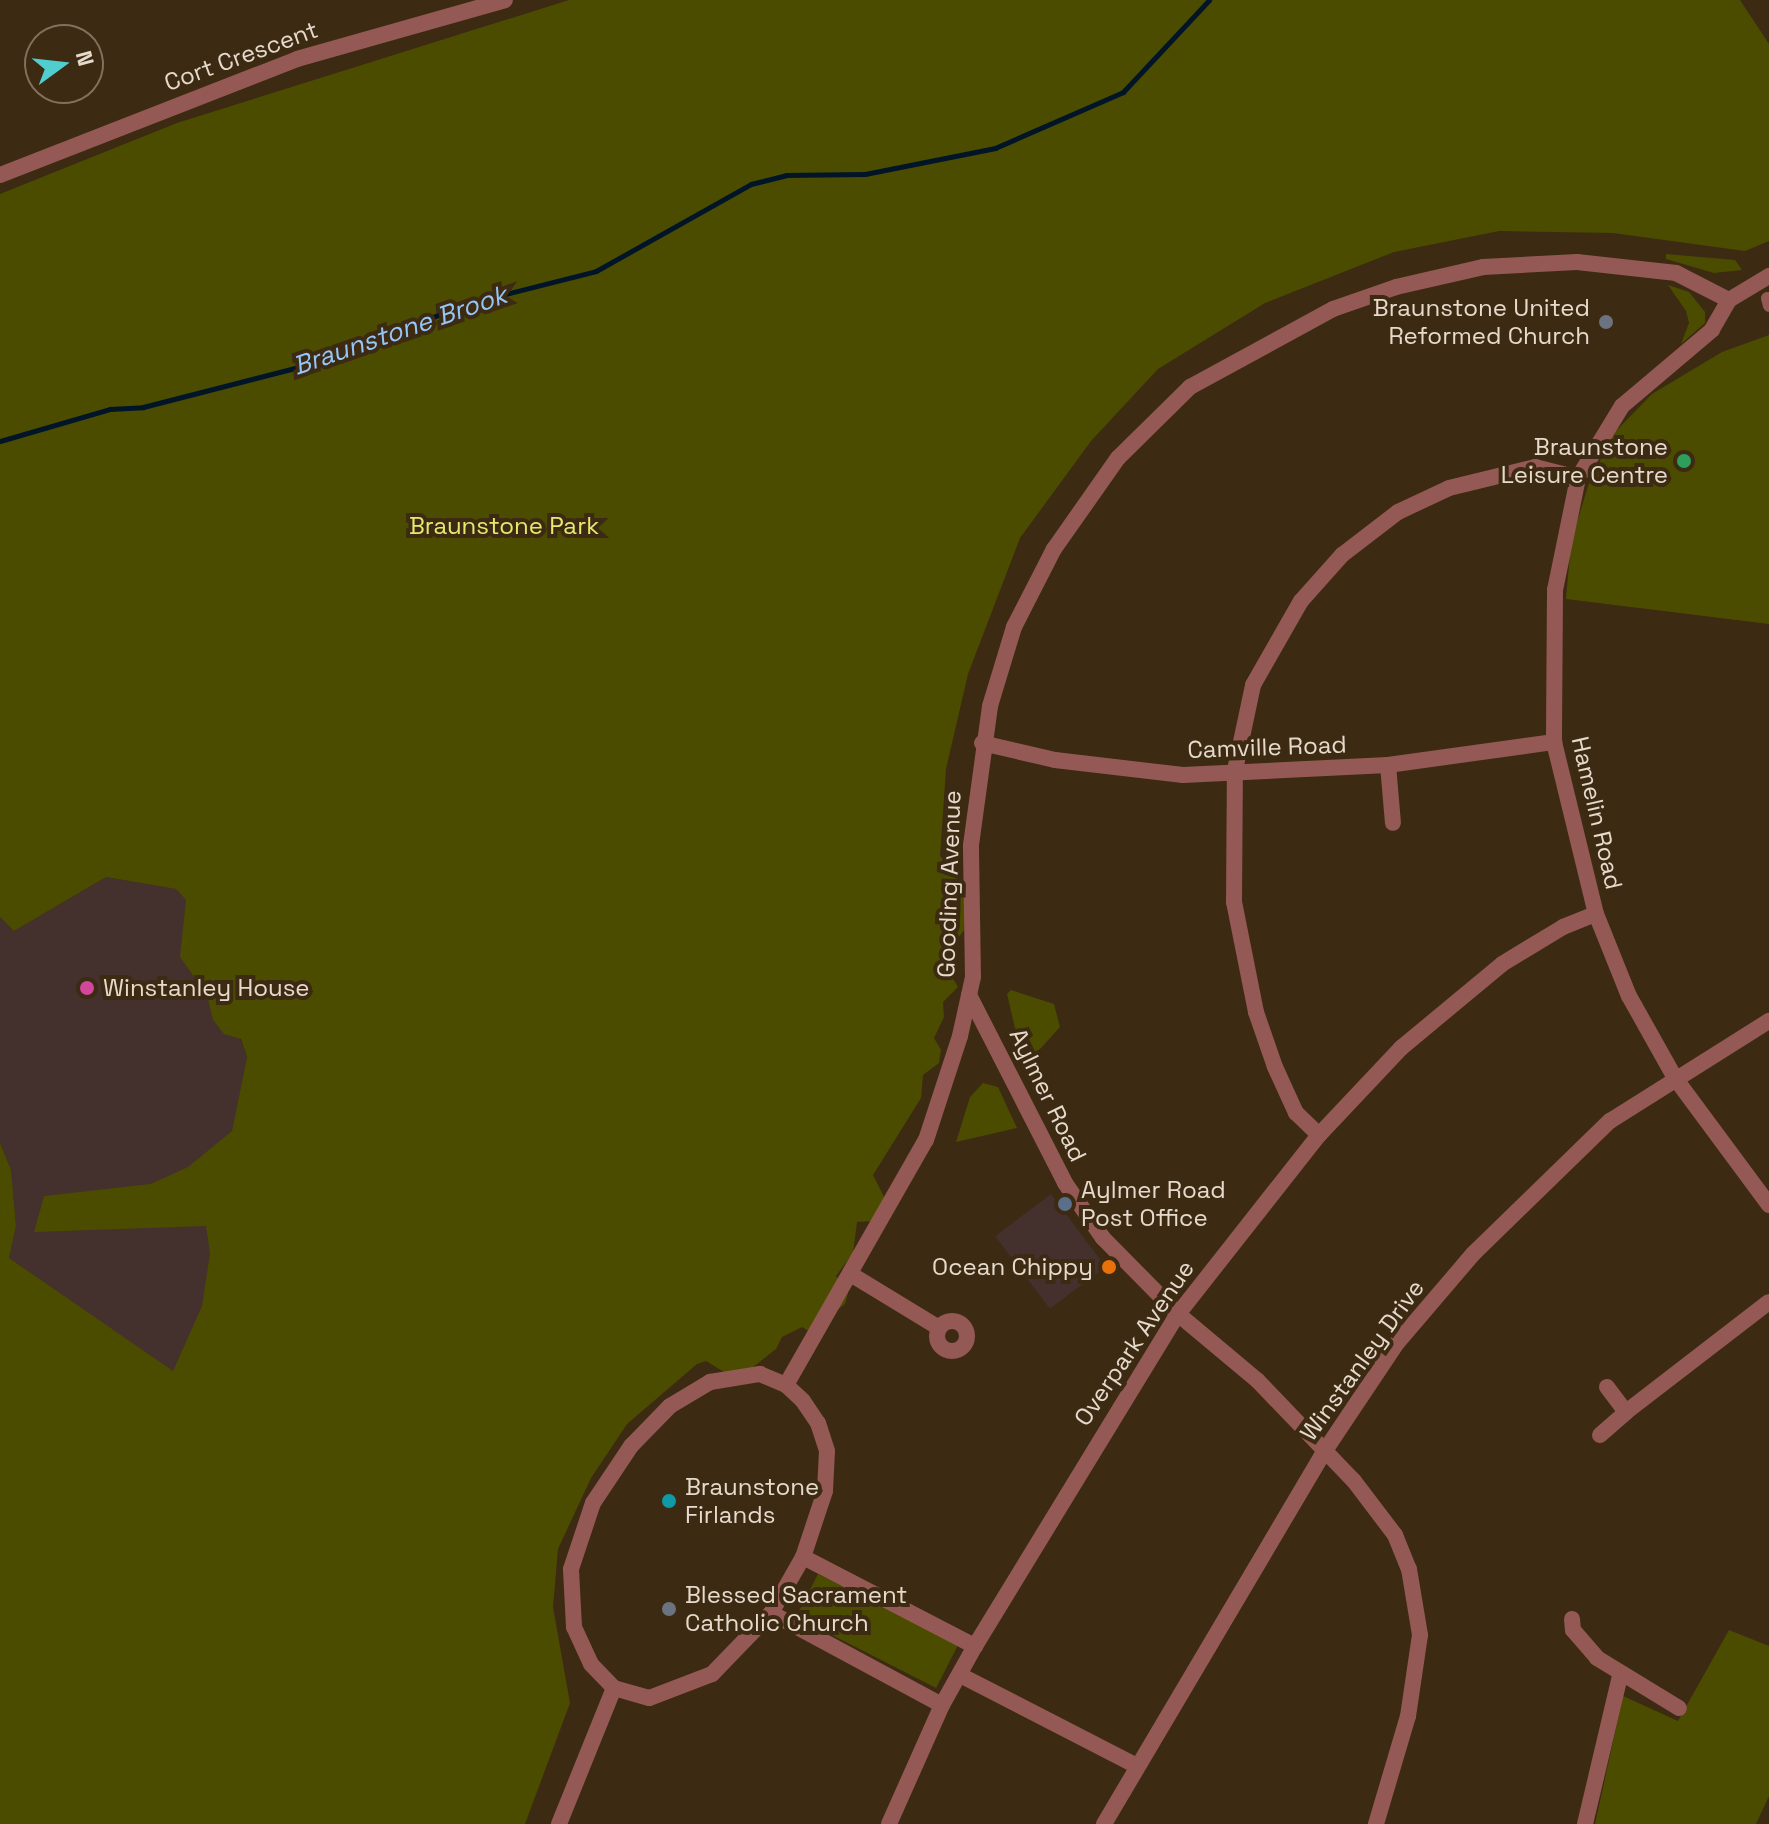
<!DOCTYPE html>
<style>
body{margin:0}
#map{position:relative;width:1769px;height:1824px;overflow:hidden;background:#3c2a13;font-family:"Space Grotesk",sans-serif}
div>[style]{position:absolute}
.commercial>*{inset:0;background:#44302c;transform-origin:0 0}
.green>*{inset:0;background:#4b4c00;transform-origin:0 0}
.stream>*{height:5px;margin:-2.5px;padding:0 2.5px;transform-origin:2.5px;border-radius:2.5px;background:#021528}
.pedestrian>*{height:12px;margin:-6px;padding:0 6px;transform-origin:6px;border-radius:6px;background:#945954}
.minor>*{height:16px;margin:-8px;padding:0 8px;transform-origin:8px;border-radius:8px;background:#945954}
.minor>.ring{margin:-8px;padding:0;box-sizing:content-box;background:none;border:16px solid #945954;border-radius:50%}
.dots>*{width:22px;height:22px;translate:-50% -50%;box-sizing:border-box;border:4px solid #3c2a13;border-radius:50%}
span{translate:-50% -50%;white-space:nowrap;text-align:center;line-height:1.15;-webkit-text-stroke:8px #3c2a13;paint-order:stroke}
.street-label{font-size:24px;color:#e6dacc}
.poi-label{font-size:24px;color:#e6dacc}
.right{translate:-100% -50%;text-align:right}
.left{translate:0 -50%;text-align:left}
.park-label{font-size:24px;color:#e6e96c}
.water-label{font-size:26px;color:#95c6f8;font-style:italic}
.north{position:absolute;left:24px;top:24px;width:80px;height:80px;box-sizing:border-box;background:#3c2a13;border:2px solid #80705d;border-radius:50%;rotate:75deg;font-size:22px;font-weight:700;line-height:32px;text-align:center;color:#e6dacc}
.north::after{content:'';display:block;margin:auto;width:28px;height:36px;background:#52cdcf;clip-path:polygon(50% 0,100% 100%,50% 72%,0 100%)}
</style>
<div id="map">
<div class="commercial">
<i style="clip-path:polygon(106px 877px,176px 889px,188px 902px,247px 1057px,216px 1213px,191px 1385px,9px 1258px,16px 1226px,11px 1170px,0 1143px,0 917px,14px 931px)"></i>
<i style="left:1051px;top:1194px;width:91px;height:70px;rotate:53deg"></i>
</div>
<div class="green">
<i style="clip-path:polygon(569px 0,1740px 0,1769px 44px,1769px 241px,1745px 251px,1613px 233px,1499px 231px,1394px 252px,1265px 303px,1158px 369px,1091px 441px,1020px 538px,968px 674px,946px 769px,940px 856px,961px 879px,967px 904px,964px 930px,955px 943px,958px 957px,946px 967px,958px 987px,943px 1002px,944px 1017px,934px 1038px,941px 1050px,939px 1063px,923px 1075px,921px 1098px,873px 1175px,885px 1199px,872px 1221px,857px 1222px,853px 1253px,836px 1276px,848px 1293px,845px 1304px,810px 1332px,802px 1327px,782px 1337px,776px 1349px,743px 1375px,732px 1377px,706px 1361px,697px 1364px,627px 1424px,591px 1478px,558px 1549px,553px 1607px,570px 1703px,525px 1824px,0 1824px,0 1143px,11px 1170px,16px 1226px,9px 1258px,173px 1371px,202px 1306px,210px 1253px,206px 1226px,34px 1232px,44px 1196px,151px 1184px,188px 1167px,232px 1131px,247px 1057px,241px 1039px,224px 1034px,213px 1020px,207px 995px,180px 957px,186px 900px,176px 889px,106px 877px,14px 931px,0 917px,0 194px,177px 123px)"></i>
<i style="clip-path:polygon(1666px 254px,1735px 260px,1742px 270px,1714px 273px,1666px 259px)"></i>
<i style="clip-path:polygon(1668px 285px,1689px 292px,1705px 312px,1705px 323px,1681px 344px,1689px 323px,1686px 311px)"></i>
<i style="clip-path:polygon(1769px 335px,1769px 624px,1566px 599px,1571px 542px,1588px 486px,1612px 435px,1652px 394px,1722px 352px)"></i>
<i style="clip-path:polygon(1011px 990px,1054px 1004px,1060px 1027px,1031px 1059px,1025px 1058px,1015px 1028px,1007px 994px)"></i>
<i style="clip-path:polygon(983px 1083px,998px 1087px,1017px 1128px,956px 1142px,970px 1097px)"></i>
<i style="left:818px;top:1574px;width:157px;height:48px;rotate:27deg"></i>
<i style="clip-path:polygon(1729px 1630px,1769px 1646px,1769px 1796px,1756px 1824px,1595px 1824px,1623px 1696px,1678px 1721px)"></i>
</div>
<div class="stream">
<i style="left:0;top:441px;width:115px;rotate:-16.2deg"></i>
<i style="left:110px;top:409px;width:33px;rotate:-3deg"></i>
<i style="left:143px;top:407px;width:185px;rotate:-14.4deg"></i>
<i style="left:322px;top:361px;width:155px;rotate:-21.6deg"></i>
<i style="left:466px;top:304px;width:134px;rotate:-14.2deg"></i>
<i style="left:596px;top:271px;width:178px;rotate:-29.3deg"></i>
<i style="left:751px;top:184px;width:36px;rotate:-14deg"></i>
<i style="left:786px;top:175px;width:79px;rotate:-0.7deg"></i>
<i style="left:865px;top:174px;width:133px;rotate:-11.3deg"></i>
<i style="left:995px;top:148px;width:140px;rotate:-23.6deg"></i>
<i style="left:1123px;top:92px;width:126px;rotate:-46.9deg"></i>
</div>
<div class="pedestrian">
<i style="left:1767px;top:298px;width:8px;rotate:76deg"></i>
</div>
<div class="minor">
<i style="left:0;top:175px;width:319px;rotate:-21.3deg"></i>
<i style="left:297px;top:59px;width:216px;rotate:-15.8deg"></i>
<i style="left:1729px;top:300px;width:34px;rotate:120deg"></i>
<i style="left:1712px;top:330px;width:118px;rotate:139.8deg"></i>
<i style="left:1622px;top:406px;width:84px;rotate:121.4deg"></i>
<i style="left:1578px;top:478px;width:114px;rotate:101.6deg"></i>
<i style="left:1555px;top:590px;width:152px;rotate:90.4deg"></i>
<i style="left:1554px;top:742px;width:177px;rotate:76.3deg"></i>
<i style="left:1596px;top:914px;width:88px;rotate:68.1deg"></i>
<i style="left:1629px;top:996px;width:94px;rotate:60.7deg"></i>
<i style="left:1675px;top:1078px;width:158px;rotate:53.5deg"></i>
<i style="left:982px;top:743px;width:75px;rotate:13.1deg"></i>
<i style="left:1055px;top:760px;width:129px;rotate:6.7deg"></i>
<i style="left:1183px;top:775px;width:205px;rotate:-2.8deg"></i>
<i style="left:1388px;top:765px;width:168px;rotate:-7.9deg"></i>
<i style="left:1388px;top:765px;width:58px;rotate:85.1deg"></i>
<i style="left:969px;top:995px;width:211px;rotate:62.9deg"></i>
<i style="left:1065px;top:1183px;width:67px;rotate:55.4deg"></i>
<i style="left:1103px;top:1238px;width:107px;rotate:45.4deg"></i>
<i style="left:1178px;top:1314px;width:103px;rotate:39.9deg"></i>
<i style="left:1257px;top:1380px;width:140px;rotate:46.2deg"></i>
<i style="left:1354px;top:1481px;width:68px;rotate:52.8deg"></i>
<i style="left:1395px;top:1535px;width:37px;rotate:68deg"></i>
<i style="left:1409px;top:1569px;width:67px;rotate:80.5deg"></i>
<i style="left:1420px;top:1635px;width:82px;rotate:98.4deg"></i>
<i style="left:1408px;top:1716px;width:113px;rotate:106.5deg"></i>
<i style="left:1319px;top:1135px;width:32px;rotate:-136deg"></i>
<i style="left:1296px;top:1113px;width:51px;rotate:-114.5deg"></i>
<i style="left:1275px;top:1067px;width:58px;rotate:-109.1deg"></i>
<i style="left:1256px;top:1012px;width:112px;rotate:-101.3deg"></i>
<i style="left:1234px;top:902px;width:132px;rotate:-89.6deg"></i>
<i style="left:1235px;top:770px;width:87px;rotate:-78deg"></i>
<i style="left:1253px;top:685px;width:97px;rotate:-60.3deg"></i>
<i style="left:1301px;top:601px;width:62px;rotate:-48.3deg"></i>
<i style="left:1342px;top:555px;width:71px;rotate:-37.5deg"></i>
<i style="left:1398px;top:512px;width:56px;rotate:-25.2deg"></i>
<i style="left:1449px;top:488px;width:89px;rotate:-13.7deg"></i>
<i style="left:1535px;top:467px;width:44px;rotate:14.3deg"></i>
<i style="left:852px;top:1275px;width:102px;rotate:31.3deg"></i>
<i class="ring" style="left:937px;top:1321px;width:14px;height:14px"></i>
<i style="left:760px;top:1374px;width:28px;rotate:23deg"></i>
<i style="left:786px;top:1385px;width:23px;rotate:43deg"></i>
<i style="left:803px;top:1401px;width:27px;rotate:56deg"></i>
<i style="left:818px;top:1423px;width:29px;rotate:72deg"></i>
<i style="left:827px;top:1451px;width:40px;rotate:92.9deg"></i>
<i style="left:825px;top:1491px;width:70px;rotate:108.4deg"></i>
<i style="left:803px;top:1557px;width:64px;rotate:119.7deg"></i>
<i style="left:771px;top:1613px;width:85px;rotate:134deg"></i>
<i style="left:712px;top:1674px;width:67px;rotate:159.1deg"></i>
<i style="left:649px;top:1698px;width:36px;rotate:-164deg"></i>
<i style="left:614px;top:1688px;width:33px;rotate:-134deg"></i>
<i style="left:591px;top:1664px;width:41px;rotate:-114.7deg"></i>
<i style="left:574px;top:1627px;width:58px;rotate:-93deg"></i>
<i style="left:571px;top:1569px;width:70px;rotate:-71.6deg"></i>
<i style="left:593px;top:1503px;width:69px;rotate:-56.3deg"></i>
<i style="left:631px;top:1446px;width:56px;rotate:-45.7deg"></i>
<i style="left:670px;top:1406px;width:47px;rotate:-31deg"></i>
<i style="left:710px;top:1382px;width:51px;rotate:-9.1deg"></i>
<i style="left:786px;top:1385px;width:282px;rotate:-60.3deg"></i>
<i style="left:926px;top:1140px;width:109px;rotate:-71.9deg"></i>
<i style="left:960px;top:1036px;width:60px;rotate:-77.6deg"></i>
<i style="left:973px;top:977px;width:132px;rotate:-90.9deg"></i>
<i style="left:971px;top:845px;width:140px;rotate:-82.2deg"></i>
<i style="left:990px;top:706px;width:83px;rotate:-73.1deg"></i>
<i style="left:1014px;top:627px;width:88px;rotate:-62.9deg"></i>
<i style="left:1054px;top:549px;width:111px;rotate:-54.9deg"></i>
<i style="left:1118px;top:458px;width:101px;rotate:-44.6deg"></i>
<i style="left:1190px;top:387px;width:163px;rotate:-28.6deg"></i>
<i style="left:1333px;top:309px;width:67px;rotate:-19.2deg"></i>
<i style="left:1396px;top:287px;width:89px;rotate:-12.9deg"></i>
<i style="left:1483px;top:267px;width:94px;rotate:-3deg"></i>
<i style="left:1577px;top:262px;width:100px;rotate:6.3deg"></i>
<i style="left:1676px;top:273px;width:59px;rotate:27deg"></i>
<i style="left:1729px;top:300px;width:47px;rotate:-31deg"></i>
<i style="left:1607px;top:1387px;width:31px;rotate:53deg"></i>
<i style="left:1626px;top:1412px;width:180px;rotate:-37.6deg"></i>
<i style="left:1600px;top:1435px;width:35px;rotate:-41deg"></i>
<i style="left:803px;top:1557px;width:194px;rotate:27.4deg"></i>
<i style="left:771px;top:1613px;width:194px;rotate:28.3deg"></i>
<i style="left:1572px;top:1619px;width:11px;rotate:85deg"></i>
<i style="left:1573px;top:1630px;width:37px;rotate:49deg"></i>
<i style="left:1597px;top:1658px;width:96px;rotate:31.4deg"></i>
<i style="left:960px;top:1675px;width:197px;rotate:27.2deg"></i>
<i style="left:559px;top:1824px;width:147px;rotate:-68deg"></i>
<i style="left:889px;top:1824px;width:130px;rotate:-66deg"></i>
<i style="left:942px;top:1705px;width:68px;rotate:-60.8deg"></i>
<i style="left:975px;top:1646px;width:389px;rotate:-58.6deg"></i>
<i style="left:1178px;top:1314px;width:228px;rotate:-51.8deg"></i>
<i style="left:1319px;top:1135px;width:120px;rotate:-46.7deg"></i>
<i style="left:1401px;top:1048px;width:131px;rotate:-39.7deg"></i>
<i style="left:1502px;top:964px;width:71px;rotate:-31.2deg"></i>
<i style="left:1563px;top:927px;width:35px;rotate:-22deg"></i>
<i style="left:1104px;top:1824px;width:432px;rotate:-59.4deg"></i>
<i style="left:1324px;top:1452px;width:131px;rotate:-56.2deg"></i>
<i style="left:1397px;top:1343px;width:117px;rotate:-49.5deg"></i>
<i style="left:1473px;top:1254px;width:191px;rotate:-44.2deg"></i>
<i style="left:1610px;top:1121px;width:188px;rotate:-32.2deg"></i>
<i style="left:1585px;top:1824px;width:152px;rotate:-76.7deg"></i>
</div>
<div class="dots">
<i style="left:1606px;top:322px;background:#6b7280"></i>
<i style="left:1684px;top:461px;background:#2e9e5b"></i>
<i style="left:87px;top:988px;background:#d1479c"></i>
<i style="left:1065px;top:1204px;background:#5c6f8a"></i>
<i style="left:1109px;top:1267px;background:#e8710a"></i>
<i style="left:669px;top:1501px;background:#0f9aa8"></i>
<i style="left:669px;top:1609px;background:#6b7280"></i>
</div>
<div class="street-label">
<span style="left:241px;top:56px;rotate:-20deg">Cort Crescent</span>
<span style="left:1267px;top:747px;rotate:-2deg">Camville Road</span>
<span style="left:1597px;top:813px;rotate:77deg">Hamelin Road</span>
<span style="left:949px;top:884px;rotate:-88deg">Gooding Avenue</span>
<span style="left:1048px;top:1095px;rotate:64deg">Aylmer Road</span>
<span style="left:1134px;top:1343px;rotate:-56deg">Overpark Avenue</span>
<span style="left:1362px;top:1360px;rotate:-54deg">Winstanley Drive</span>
</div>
<div class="poi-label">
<span class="right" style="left:1590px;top:322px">Braunstone United<br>Reformed Church</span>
<span class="right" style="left:1668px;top:461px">Braunstone<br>Leisure Centre</span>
<span class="left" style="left:103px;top:988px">Winstanley House</span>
<span class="left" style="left:1081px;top:1204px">Aylmer Road<br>Post Office</span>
<span class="right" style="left:1093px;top:1267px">Ocean Chippy</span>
<span class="left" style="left:685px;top:1501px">Braunstone<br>Firlands</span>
<span class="left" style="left:685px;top:1609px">Blessed Sacrament<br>Catholic Church</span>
</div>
<div class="park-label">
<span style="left:504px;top:526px">Braunstone Park</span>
</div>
<div class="water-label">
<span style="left:400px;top:331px;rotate:-19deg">Braunstone Brook</span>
</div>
<div class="north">N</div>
</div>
